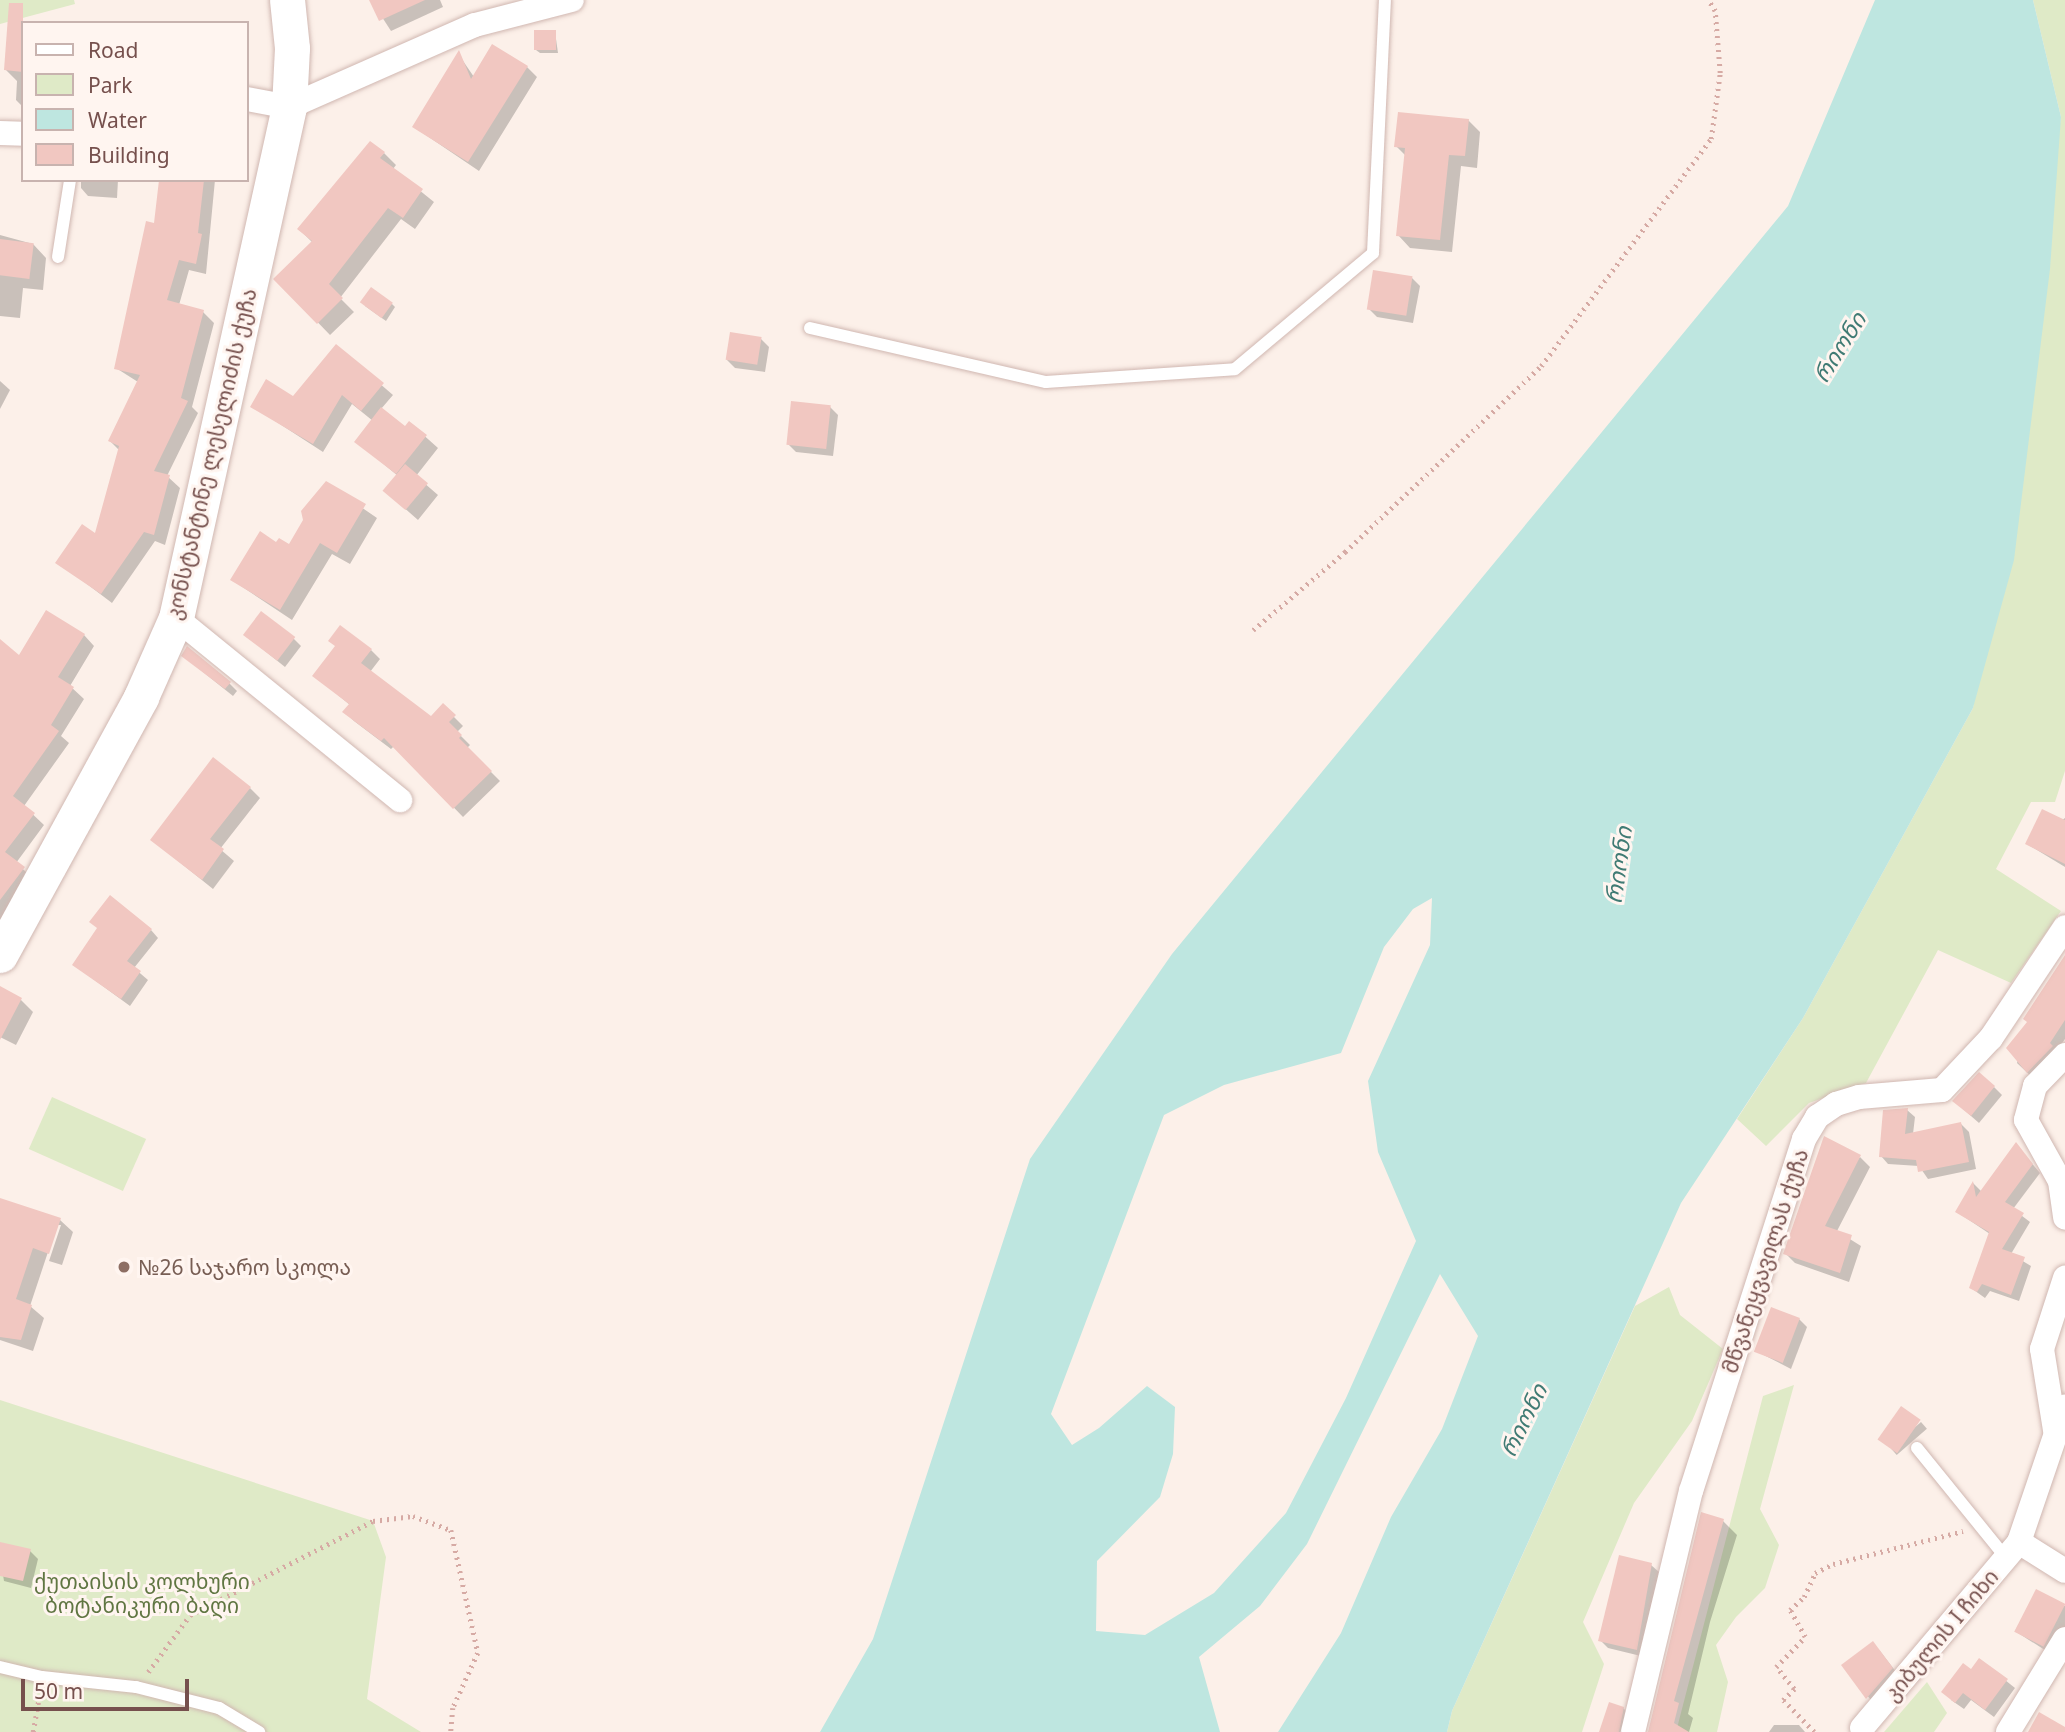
<!DOCTYPE html>
<meta charset="utf-8">
<style>
body{margin:0}
#map{position:relative;width:2065px;height:1732px;overflow:hidden;background:#fcf0e9;font-family:"Noto Sans","Noto Sans Georgian",sans-serif}
div>[style]{position:absolute}
.green>*{inset:0;background:#dfeac7;transform-origin:0 0}
.water>*{inset:0;background:#bee6e0}
.shadow>*{inset:0;background:#0003;transform-origin:0 0}
.building>*{inset:0;background:#f1c7c1;transform-origin:0 0}
.path>*{height:4.5px;margin-top:-2.25px;transform-origin:0;background:repeating-linear-gradient(90deg,#d6aaa4 0 2px,transparent 0 7px)}
.roads{filter:drop-shadow(0 0 2px #d0b7b1) drop-shadow(0 0 2px #d0b7b1)}
.service>*{height:12px;margin:-6px;padding:0 6px;transform-origin:6px;border-radius:6px;background:#fff}
.minor>*{height:24px;margin:-12px;padding:0 12px;transform-origin:12px;border-radius:12px;background:#fff}
.secondary>*{height:35px;margin:-17.5px;padding:0 17.5px;transform-origin:17.5px;border-radius:17.5px;background:#fff}
.dots>*{width:19px;height:19px;translate:-50% -50%;box-sizing:border-box;border:4px solid #fff5f0;border-radius:50%}
span{translate:-50% -50%;white-space:nowrap;text-align:center;line-height:1.15;-webkit-text-stroke:6px #fff5f0;paint-order:stroke}
.street-label{font-size:21px;color:#76504d}
.education-label{font-size:21px;color:#785e54}
.left{translate:0 -50%;text-align:left}
.park-label{font-size:21px;color:#607642}
.water-label{font-size:23px;color:#407b74;font-style:italic}
.legend{position:absolute;left:21px;top:21px;width:228px;height:161px;box-sizing:border-box;background:#fff5f0;border:2px solid #c8b3af;margin:0;padding:9px 12px;list-style:none;font-size:21px;color:#76504d}
.legend li{display:flex;align-items:center;gap:14px;height:35px}
.legend b{width:35px;border:2px solid #c8b3af}
.scale{position:absolute;left:21px;top:1679px;width:168px;height:32px;box-sizing:border-box;border:4px solid #76504d;border-top:0;padding-left:9px;font-size:21px;line-height:24px;white-space:nowrap;color:#76504d;-webkit-text-stroke:5px #fff5f0;paint-order:stroke}
</style>
<div id="map">
<div class="green">
<i style="clip-path:polygon(0 0,74px 0,75px 4px,0 24px)"></i>
<i style="clip-path:polygon(2033px 0,2065px 0,2065px 771px,2055px 802px,2031px 802px,1996px 869px,2061px 911px,2011px 983px,1938px 950px,1866px 1083px,1809px 1103px,1766px 1146px,1737px 1119px,1803px 1018px,1973px 708px,2061px 117px)"></i>
<i style="left:52px;top:1097px;width:103px;height:57px;rotate:24deg"></i>
<i style="clip-path:polygon(1669px 1287px,1680px 1315px,1723px 1349px,1692px 1421px,1634px 1503px,1583px 1622px,1604px 1664px,1582px 1732px,1447px 1732px,1452px 1711px,1635px 1306px)"></i>
<i style="clip-path:polygon(1794px 1385px,1760px 1509px,1779px 1545px,1765px 1588px,1736px 1617px,1716px 1645px,1728px 1682px,1717px 1732px,1676px 1732px,1763px 1396px)"></i>
<i style="clip-path:polygon(0 1400px,373px 1521px,386px 1557px,367px 1699px,421px 1732px,0 1732px)"></i>
<i style="clip-path:polygon(1927px 1682px,1947px 1713px,1934px 1732px,1884px 1732px)"></i>
</div>
<div class="water">
<i style="clip-path:polygon(evenodd,1875px 0,2033px 0,2061px 117px,2050px 269px,2014px 560px,1973px 708px,1803px 1018px,1681px 1203px,1452px 1711px,1447px 1732px,1278px 1732px,1341px 1633px,1391px 1517px,1442px 1429px,1478px 1336px,1440px 1274px,1307px 1544px,1260px 1606px,1199px 1657px,1220px 1732px,820px 1732px,873px 1639px,1030px 1159px,1172px 954px,1788px 206px,1875px 0,1432px 898px,1430px 945px,1368px 1081px,1378px 1152px,1416px 1241px,1346px 1398px,1286px 1513px,1214px 1593px,1145px 1635px,1096px 1631px,1097px 1561px,1160px 1497px,1173px 1454px,1175px 1407px,1147px 1386px,1099px 1428px,1072px 1445px,1051px 1414px,1164px 1115px,1224px 1085px,1341px 1053px,1384px 947px,1413px 909px,1432px 898px)"></i>
</div>
<div class="shadow">
<i style="clip-path:polygon(371px 0,440px 0,443px 7px,391px 31px)"></i>
<i style="clip-path:polygon(555px 32px,558px 53px,540px 53px,536px 50px)"></i>
<i style="clip-path:polygon(23px 35px,23px 107px,16px 100px,17px 81px,6px 70px)"></i>
<i style="clip-path:polygon(459px 55px,474px 77px,527px 67px,537px 77px,479px 171px,414px 127px)"></i>
<i style="clip-path:polygon(1468px 120px,1480px 132px,1477px 168px,1461px 166px,1452px 252px,1410px 248px,1398px 235px,1406px 156px,1396px 146px)"></i>
<i style="clip-path:polygon(384px 153px,396px 165px,393px 169px,434px 202px,415px 229px,401px 219px,340px 298px,354px 312px,330px 335px,276px 279px,313px 243px,299px 229px)"></i>
<i style="clip-path:polygon(81px 180px,118px 180px,117px 198px,88px 196px,81px 188px)"></i>
<i style="clip-path:polygon(160px 180px,215px 180px,206px 274px,189px 270px,179px 305px,203px 312px,214px 323px,192px 407px,198px 413px,167px 476px,180px 488px,165px 545px,155px 541px,112px 603px,58px 562px,96px 536px,119px 450px,110px 441px,138px 382px,116px 368px,156px 225px)"></i>
<i style="clip-path:polygon(0 235px,33px 244px,46px 258px,43px 290px,23px 288px,20px 318px,0 316px)"></i>
<i style="clip-path:polygon(1412px 278px,1420px 286px,1413px 323px,1377px 317px,1369px 309px)"></i>
<i style="clip-path:polygon(392px 304px,395px 307px,386px 321px,365px 306px)"></i>
<i style="clip-path:polygon(761px 339px,769px 347px,765px 372px,735px 368px,727px 360px)"></i>
<i style="clip-path:polygon(336px 346px,393px 395px,381px 409px,405px 428px,410px 423px,438px 448px,416px 476px,438px 495px,418px 520px,385px 491px,398px 476px,357px 442px,373px 421px,352px 404px,323px 452px,252px 406px,294px 398px)"></i>
<i style="clip-path:polygon(0 381px,10px 390px,0 409px)"></i>
<i style="clip-path:polygon(830px 407px,838px 415px,833px 456px,796px 452px,788px 444px)"></i>
<i style="clip-path:polygon(326px 483px,377px 518px,350px 564px,332px 554px,292px 620px,232px 580px,276px 545px,290px 546px)"></i>
<i style="clip-path:polygon(84px 635px,94px 646px,70px 686px,84px 699px,61px 736px,69px 743px,24px 806px,44px 825px,16px 863px,34px 879px,0 924px,0 641px,19px 658px)"></i>
<i style="clip-path:polygon(245px 635px,293px 638px,301px 646px,285px 667px)"></i>
<i style="clip-path:polygon(371px 650px,380px 659px,370px 672px,431px 718px,443px 706px,463px 726px,457px 732px,470px 745px,467px 748px,500px 781px,463px 817px,394px 746px,391px 749px,354px 721px,345px 712px,350px 705px,315px 676px)"></i>
<i style="clip-path:polygon(183px 656px,229px 683px,237px 691px,233px 696px)"></i>
<i style="clip-path:polygon(250px 788px,260px 798px,220px 849px,234px 861px,213px 889px,152px 840px)"></i>
<i style="clip-path:polygon(2065px 818px,2065px 867px,2027px 844px)"></i>
<i style="clip-path:polygon(151px 930px,158px 938px,134px 968px,148px 980px,130px 1006px,74px 965px)"></i>
<i style="clip-path:polygon(2065px 957px,2065px 1039px,2035px 1080px,2017px 1063px,2029px 1023px)"></i>
<i style="clip-path:polygon(0 998px,21px 1000px,33px 1012px,16px 1045px,0 1037px)"></i>
<i style="clip-path:polygon(1994px 1087px,2002px 1095px,1979px 1123px,1963px 1109px)"></i>
<i style="clip-path:polygon(1907px 1110px,1915px 1117px,1913px 1134px,1961px 1124px,1969px 1132px,1976px 1169px,1928px 1179px,1919px 1166px,1888px 1164px,1881px 1156px)"></i>
<i style="clip-path:polygon(2023px 1153px,2040px 1173px,2013px 1209px,2030px 1222px,2011px 1254px,2031px 1266px,2019px 1301px,1990px 1291px,1985px 1298px,1971px 1288px,1990px 1234px,1957px 1212px,1973px 1183px,1982px 1192px)"></i>
<i style="clip-path:polygon(1860px 1157px,1870px 1167px,1837px 1231px,1861px 1246px,1849px 1282px,1795px 1263px,1785px 1253px)"></i>
<i style="clip-path:polygon(0 1200px,60px 1220px,73px 1232px,62px 1265px,49px 1261px,61px 1225px,57px 1225px,30px 1306px,44px 1318px,33px 1351px,0 1340px)"></i>
<i style="clip-path:polygon(1799px 1319px,1807px 1327px,1791px 1369px,1756px 1351px)"></i>
<i style="left:1921px;top:1422px;width:9px;height:40px;rotate:49deg"></i>
<i style="clip-path:polygon(1723px 1521px,1737px 1535px,1710px 1622px,1688px 1714px,1693px 1718px,1689px 1732px,1650px 1732px)"></i>
<i style="clip-path:polygon(30px 1551px,38px 1559px,31px 1588px,4px 1581px,0 1556px)"></i>
<i style="clip-path:polygon(1651px 1565px,1659px 1572px,1645px 1657px,1608px 1648px,1600px 1640px)"></i>
<i style="clip-path:polygon(2037px 1591px,2065px 1606px,2065px 1631px,2051px 1654px,2015px 1631px)"></i>
<i style="clip-path:polygon(1880px 1651px,1900px 1677px,1875px 1705px,1843px 1666px)"></i>
<i style="clip-path:polygon(1980px 1660px,2015px 1688px,1994px 1717px,1971px 1700px,1964px 1709px,1951px 1700px)"></i>
<i style="clip-path:polygon(1623px 1708px,1631px 1716px,1629px 1732px,1601px 1732px)"></i>
<i style="clip-path:polygon(1774px 1725px,1799px 1725px,1805px 1732px,1769px 1732px)"></i>
</div>
<div class="building">
<i style="clip-path:polygon(369px 0,425px 0,379px 21px)"></i>
<i style="clip-path:polygon(9px 3px,23px 3px,23px 72px,4px 70px)"></i>
<i style="left:534px;top:30px;width:22px;height:20px"></i>
<i style="clip-path:polygon(492px 44px,528px 66px,468px 162px,412px 127px,459px 50px,471px 79px)"></i>
<i style="clip-path:polygon(1398px 112px,1469px 119px,1465px 156px,1449px 155px,1440px 240px,1396px 236px,1405px 148px,1394px 147px)"></i>
<i style="clip-path:polygon(370px 141px,385px 152px,380px 158px,423px 189px,403px 218px,388px 208px,329px 284px,343px 298px,317px 324px,273px 279px,312px 241px,297px 229px)"></i>
<i style="clip-path:polygon(159px 180px,204px 180px,198px 233px,202px 234px,196px 264px,179px 260px,167px 300px,204px 310px,181px 398px,188px 401px,154px 471px,170px 475px,154px 535px,144px 532px,101px 594px,55px 563px,82px 524px,95px 533px,119px 446px,108px 441px,140px 375px,114px 369px,146px 221px,154px 223px)"></i>
<i style="left:0;top:239px;width:34px;height:36px;rotate:7deg"></i>
<i style="left:1373px;top:270px;width:40px;height:40px;rotate:9deg"></i>
<i style="left:371px;top:287px;width:27px;height:19px;rotate:36deg"></i>
<i style="left:730px;top:332px;width:32px;height:28px;rotate:9deg"></i>
<i style="clip-path:polygon(336px 344px,384px 383px,361px 411px,342px 395px,313px 444px,250px 407px,266px 379px,293px 396px)"></i>
<i style="left:791px;top:401px;width:40px;height:44px;rotate:6deg"></i>
<i style="clip-path:polygon(381px 407px,405px 426px,409px 421px,427px 435px,396px 474px,354px 442px)"></i>
<i style="left:405px;top:464px;width:30px;height:35px;rotate:40deg"></i>
<i style="clip-path:polygon(326px 481px,366px 504px,337px 553px,320px 543px,280px 610px,230px 580px,260px 531px,276px 542px,279px 538px,289px 544px,303px 520px,301px 511px)"></i>
<i style="clip-path:polygon(46px 610px,85px 634px,58px 677px,74px 687px,51px 725px,59px 731px,13px 796px,35px 813px,5px 852px,25px 867px,0 900px,0 639px,19px 655px)"></i>
<i style="left:261px;top:611px;width:43px;height:30px;rotate:37deg"></i>
<i style="clip-path:polygon(340px 625px,372px 649px,361px 663px,431px 716px,443px 703px,456px 715px,449px 722px,462px 735px,459px 738px,492px 771px,453px 809px,384px 738px,381px 741px,342px 712px,349px 704px,312px 676px,335px 646px,328px 641px)"></i>
<i style="clip-path:polygon(187px 646px,231px 682px,225px 689px,181px 656px)"></i>
<i style="clip-path:polygon(213px 757px,251px 787px,210px 839px,224px 849px,202px 880px,150px 840px)"></i>
<i style="clip-path:polygon(2042px 809px,2065px 820px,2065px 864px,2025px 844px)"></i>
<i style="clip-path:polygon(110px 895px,152px 929px,127px 961px,141px 971px,121px 999px,72px 965px,97px 928px,89px 922px)"></i>
<i style="clip-path:polygon(2065px 955px,2065px 1020px,2050px 1043px,2053px 1046px,2027px 1073px,2006px 1048px,2027px 1022px,2023px 1019px)"></i>
<i style="clip-path:polygon(0 986px,22px 998px,0 1040px)"></i>
<i style="clip-path:polygon(1979px 1072px,1995px 1086px,1971px 1116px,1952px 1101px)"></i>
<i style="clip-path:polygon(1908px 1108px,1905px 1134px,1961px 1122px,1969px 1162px,1918px 1172px,1916px 1160px,1879px 1157px,1883px 1110px)"></i>
<i style="clip-path:polygon(1824px 1136px,1861px 1155px,1825px 1226px,1852px 1235px,1840px 1273px,1783px 1254px)"></i>
<i style="clip-path:polygon(2016px 1142px,2033px 1164px,2005px 1202px,2024px 1213px,2002px 1249px,2025px 1257px,2011px 1295px,1982px 1284px,1977px 1292px,1969px 1288px,1989px 1232px,1955px 1212px,1973px 1181px,1976px 1197px)"></i>
<i style="clip-path:polygon(0 1198px,61px 1218px,49px 1254px,33px 1248px,16px 1299px,32px 1305px,21px 1340px,0 1337px)"></i>
<i style="left:1771px;top:1307px;width:31px;height:48px;rotate:21deg"></i>
<i style="left:1901px;top:1406px;width:24px;height:41px;rotate:35deg"></i>
<i style="clip-path:polygon(1701px 1512px,1724px 1519px,1674px 1701px,1679px 1703px,1674px 1723px,1689px 1732px,1648px 1732px)"></i>
<i style="clip-path:polygon(0 1542px,31px 1549px,23px 1581px,0 1576px)"></i>
<i style="clip-path:polygon(1619px 1555px,1652px 1563px,1637px 1650px,1598px 1641px)"></i>
<i style="left:2036px;top:1589px;width:33px;height:48px;rotate:27deg"></i>
<i style="clip-path:polygon(1873px 1641px,1893px 1668px,1866px 1699px,1841px 1665px)"></i>
<i style="clip-path:polygon(1979px 1658px,2008px 1679px,1985px 1710px,1963px 1693px,1955px 1703px,1941px 1692px,1963px 1663px,1971px 1669px)"></i>
<i style="clip-path:polygon(1609px 1702px,1624px 1707px,1619px 1732px,1599px 1732px)"></i>
<i style="clip-path:polygon(2039px 1712px,2065px 1727px,2065px 1732px,2028px 1732px)"></i>
</div>
<div class="path">
<i style="left:1253px;top:630px;width:121px;rotate:-40.3deg"></i>
<i style="left:1345px;top:552px;width:270px;rotate:-43.5deg"></i>
<i style="left:1541px;top:366px;width:284px;rotate:-53.2deg"></i>
<i style="left:1711px;top:139px;width:67px;rotate:-82.2deg"></i>
<i style="left:1720px;top:73px;width:62px;rotate:-94.6deg"></i>
<i style="left:1715px;top:11px;width:13px;rotate:-122deg"></i>
<i style="left:148px;top:1672px;width:71px;rotate:-53.6deg"></i>
<i style="left:190px;top:1615px;width:206px;rotate:-27.2deg"></i>
<i style="left:373px;top:1521px;width:40px;rotate:-7.1deg"></i>
<i style="left:413px;top:1516px;width:40px;rotate:20.2deg"></i>
<i style="left:451px;top:1530px;width:126px;rotate:77.6deg"></i>
<i style="left:478px;top:1653px;width:60px;rotate:114.4deg"></i>
<i style="left:453px;top:1708px;width:24px;rotate:95deg"></i>
<i style="left:33px;top:1732px;width:41px;rotate:-80.1deg"></i>
<i style="left:1814px;top:1732px;width:45px;rotate:-134.1deg"></i>
<i style="left:1783px;top:1700px;width:16px;rotate:-45deg"></i>
<i style="left:1794px;top:1689px;width:28px;rotate:-129deg"></i>
<i style="left:1776px;top:1667px;width:42px;rotate:-46deg"></i>
<i style="left:1805px;top:1637px;width:31px;rotate:-119deg"></i>
<i style="left:1790px;top:1610px;width:19px;rotate:-43deg"></i>
<i style="left:1804px;top:1597px;width:26px;rotate:-65deg"></i>
<i style="left:1815px;top:1573px;width:20px;rotate:-27deg"></i>
<i style="left:1833px;top:1564px;width:134px;rotate:-14.2deg"></i>
</div>
<div class="roads">
<div class="service">
<i style="left:58px;top:257px;width:78px;rotate:-81.1deg"></i>
<i style="left:810px;top:328px;width:242px;rotate:12.9deg"></i>
<i style="left:1046px;top:382px;width:189px;rotate:-3.9deg"></i>
<i style="left:1235px;top:369px;width:180px;rotate:-40deg"></i>
<i style="left:1373px;top:253px;width:253px;rotate:-87.3deg"></i>
<i style="left:1917px;top:1448px;width:141px;rotate:51deg"></i>
<i style="left:0;top:1667px;width:43px;rotate:13.4deg"></i>
<i style="left:42px;top:1677px;width:95px;rotate:6.1deg"></i>
<i style="left:136px;top:1687px;width:86px;rotate:14.2deg"></i>
<i style="left:219px;top:1708px;width:47px;rotate:31deg"></i>
</div>
<div class="minor">
<i style="left:247px;top:99px;width:43px;rotate:10.8deg"></i>
<i style="left:289px;top:107px;width:203px;rotate:-23.8deg"></i>
<i style="left:475px;top:25px;width:100px;rotate:-14.5deg"></i>
<i style="left:0;top:133px;width:23px;rotate:2deg"></i>
<i style="left:176px;top:618px;width:289px;rotate:39.1deg"></i>
<i style="left:2065px;top:1055px;width:43px;rotate:134.1deg"></i>
<i style="left:2035px;top:1086px;width:35px;rotate:105deg"></i>
<i style="left:2026px;top:1120px;width:70px;rotate:60.9deg"></i>
<i style="left:2060px;top:1181px;width:37px;rotate:82deg"></i>
<i style="left:2055px;top:1430px;width:82px;rotate:-99.1deg"></i>
<i style="left:2042px;top:1349px;width:75px;rotate:-72.1deg"></i>
<i style="left:2019px;top:1542px;width:54px;rotate:32.2deg"></i>
<i style="left:1862px;top:1728px;width:243px;rotate:-49.8deg"></i>
<i style="left:2019px;top:1542px;width:143px;rotate:-71.2deg"></i>
<i style="left:1633px;top:1732px;width:248px;rotate:-76.5deg"></i>
<i style="left:1691px;top:1491px;width:370px;rotate:-72.2deg"></i>
<i style="left:1804px;top:1139px;width:26px;rotate:-59deg"></i>
<i style="left:1817px;top:1117px;width:23px;rotate:-34deg"></i>
<i style="left:1836px;top:1104px;width:24px;rotate:-17deg"></i>
<i style="left:1859px;top:1097px;width:83px;rotate:-4.8deg"></i>
<i style="left:1942px;top:1090px;width:71px;rotate:-46.7deg"></i>
<i style="left:1991px;top:1038px;width:133px;rotate:-56.3deg"></i>
<i style="left:2008px;top:1732px;width:109px;rotate:-58.5deg"></i>
</div>
<div class="secondary">
<i style="left:0;top:955px;width:294px;rotate:-61.3deg"></i>
<i style="left:141px;top:697px;width:86px;rotate:-66.1deg"></i>
<i style="left:176px;top:618px;width:523px;rotate:-77.53deg"></i>
<i style="left:289px;top:107px;width:59px;rotate:-87.1deg"></i>
<i style="left:292px;top:48px;width:48px;rotate:-95.9deg"></i>
</div>
</div>
<div class="dots">
<i style="left:124px;top:1267px;background:#8d6e63"></i>
</div>
<div class="street-label">
<span style="left:211px;top:454px;rotate:-77deg">კონსტანტინე ლესელიძის ქუჩა</span>
<span style="left:1765px;top:1261px;rotate:-72deg">მწვანეყვავილას ქუჩა</span>
<span style="left:1941px;top:1635px;rotate:-50deg">კიბულის I ჩიხი</span>
</div>
<div class="education-label">
<span class="left" style="left:138px;top:1267px">№26 საჯარო სკოლა</span>
</div>
<div class="park-label">
<span style="left:142px;top:1593px">ქუთაისის კოლხური<br>ბოტანიკური ბაღი</span>
</div>
<div class="water-label">
<span style="left:1839px;top:347px;rotate:-58deg">რიონი</span>
<span style="left:1618px;top:865px;rotate:-82deg">რიონი</span>
<span style="left:1523px;top:1420px;rotate:-64deg">რიონი</span>
</div>
<ul class="legend">
<li><b style="height:9px;background:#fff"></b>Road</li>
<li><b style="height:19px;background:#dfeac7"></b>Park</li>
<li><b style="height:19px;background:#bee6e0"></b>Water</li>
<li><b style="height:19px;background:#f1c7c1"></b>Building</li>
</ul>
<div class="scale">50 m</div>
</div>
